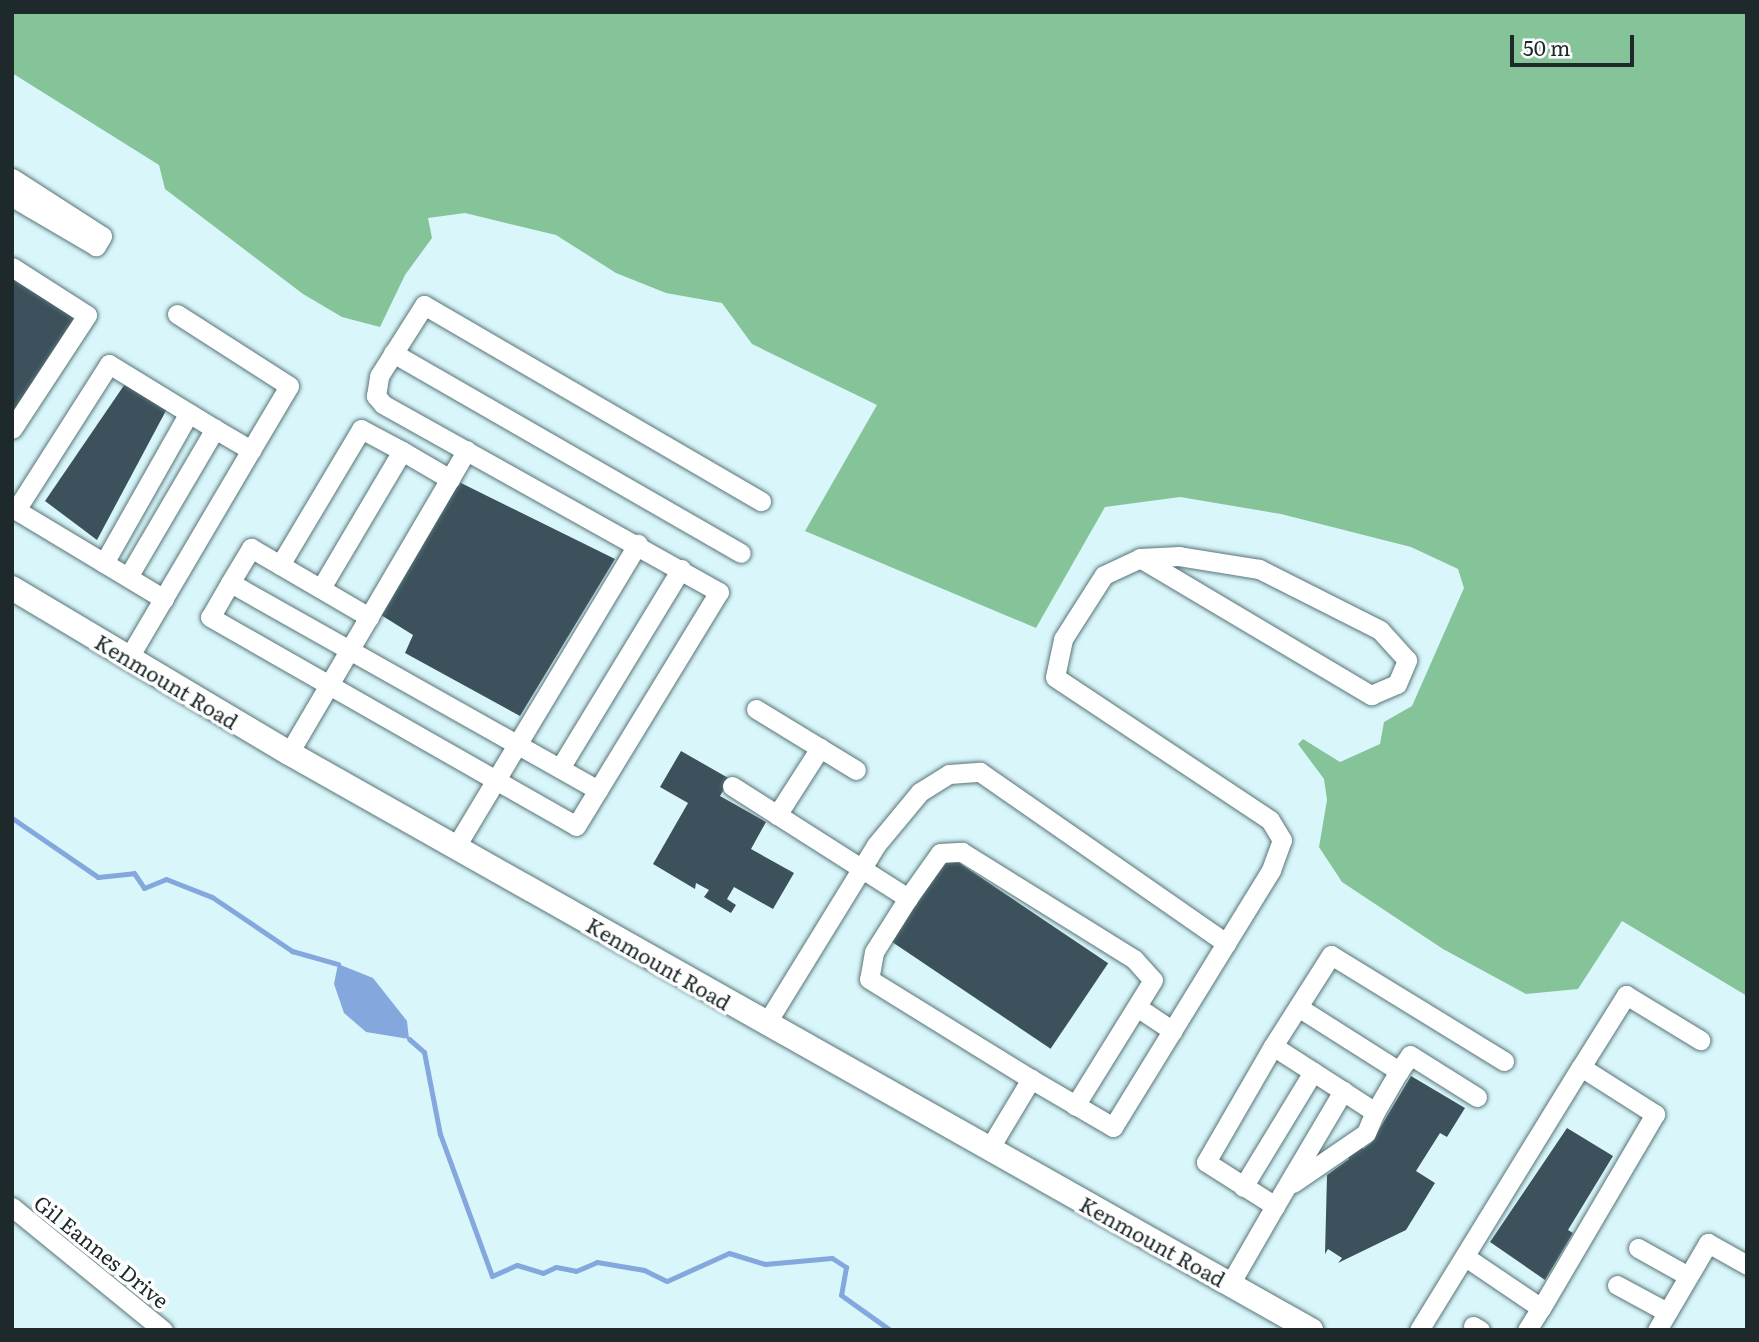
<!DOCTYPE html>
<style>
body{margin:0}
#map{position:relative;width:1759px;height:1342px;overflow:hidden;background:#d9f7fb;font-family:Literata,serif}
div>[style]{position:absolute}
.forest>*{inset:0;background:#85c399}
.water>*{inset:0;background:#84a7dd}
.stream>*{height:5px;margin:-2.5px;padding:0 2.5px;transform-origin:2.5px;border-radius:2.5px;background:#84a7dd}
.building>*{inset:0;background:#3c515c;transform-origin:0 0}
.roads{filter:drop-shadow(0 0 2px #597477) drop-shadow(0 0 2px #597477)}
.minor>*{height:19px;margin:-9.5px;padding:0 9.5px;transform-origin:9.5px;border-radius:9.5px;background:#fff}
.major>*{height:24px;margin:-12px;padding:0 12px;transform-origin:12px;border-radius:12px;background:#fff}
span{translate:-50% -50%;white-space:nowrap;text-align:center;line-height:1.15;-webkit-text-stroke:7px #fff;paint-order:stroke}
.street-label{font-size:21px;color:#1d292a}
.frame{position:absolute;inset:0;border:14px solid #1d292a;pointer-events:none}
.scale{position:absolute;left:1510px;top:35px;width:124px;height:32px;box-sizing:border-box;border:4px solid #1d292a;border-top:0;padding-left:9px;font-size:21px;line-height:24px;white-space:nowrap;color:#1d292a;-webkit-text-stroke:5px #fff;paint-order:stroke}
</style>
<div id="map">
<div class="forest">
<i style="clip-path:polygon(12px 12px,1747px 12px,1747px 996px,1622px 921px,1578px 989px,1526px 994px,1443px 949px,1342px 882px,1319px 847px,1327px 800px,1324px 779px,1298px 744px,1303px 739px,1340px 762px,1380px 744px,1384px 722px,1412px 706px,1464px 588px,1458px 569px,1411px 547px,1281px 514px,1180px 497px,1105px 507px,1036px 628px,805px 531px,877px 405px,752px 344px,722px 303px,666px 293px,616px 273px,556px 235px,465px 213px,428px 218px,432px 238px,405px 275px,380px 327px,342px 317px,303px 294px,165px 189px,159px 165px,12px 73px)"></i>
</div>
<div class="water">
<i style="clip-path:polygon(338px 964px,373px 978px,407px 1021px,409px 1039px,366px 1032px,344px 1013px,334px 984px)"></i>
</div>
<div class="stream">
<i style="left:12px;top:818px;width:104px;rotate:34.5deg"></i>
<i style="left:98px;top:877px;width:36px;rotate:-6deg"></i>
<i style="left:134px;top:873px;width:18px;rotate:56deg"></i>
<i style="left:144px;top:888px;width:24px;rotate:-22deg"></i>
<i style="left:166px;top:879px;width:49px;rotate:21.4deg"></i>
<i style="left:212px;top:897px;width:97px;rotate:34deg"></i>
<i style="left:292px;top:951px;width:48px;rotate:15.8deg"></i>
<i style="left:409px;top:1039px;width:20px;rotate:41deg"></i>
<i style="left:424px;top:1052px;width:84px;rotate:79deg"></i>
<i style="left:440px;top:1134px;width:151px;rotate:69.9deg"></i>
<i style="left:492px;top:1276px;width:27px;rotate:-24deg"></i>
<i style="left:517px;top:1265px;width:27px;rotate:17deg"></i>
<i style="left:543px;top:1273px;width:14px;rotate:-25deg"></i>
<i style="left:556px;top:1267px;width:20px;rotate:11deg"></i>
<i style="left:576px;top:1271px;width:23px;rotate:-23deg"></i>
<i style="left:597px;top:1262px;width:48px;rotate:9.7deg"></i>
<i style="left:644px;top:1270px;width:25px;rotate:26deg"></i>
<i style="left:667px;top:1281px;width:68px;rotate:-24.3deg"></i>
<i style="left:729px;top:1253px;width:38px;rotate:17deg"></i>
<i style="left:765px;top:1264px;width:67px;rotate:-5.1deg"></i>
<i style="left:832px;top:1258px;width:17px;rotate:33deg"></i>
<i style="left:846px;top:1267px;width:28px;rotate:100deg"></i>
<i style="left:841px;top:1295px;width:60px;rotate:35.5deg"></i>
</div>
<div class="building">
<i style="clip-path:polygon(12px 275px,77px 317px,12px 422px)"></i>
<i style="clip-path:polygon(129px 378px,169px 405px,97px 540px,45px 501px)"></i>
<i style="clip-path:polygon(459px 482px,615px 559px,520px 716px,405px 653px,413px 635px,381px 615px)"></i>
<i style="clip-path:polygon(681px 751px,730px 779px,720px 796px,766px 822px,751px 849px,794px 873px,773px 909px,734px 887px,727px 899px,736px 905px,731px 913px,704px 897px,709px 890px,696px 883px,695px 889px,653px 864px,688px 803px,660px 787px)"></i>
<i style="left:949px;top:856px;width:192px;height:103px;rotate:34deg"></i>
<i style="clip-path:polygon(1411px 1076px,1465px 1108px,1447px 1137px,1440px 1133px,1416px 1171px,1435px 1183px,1406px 1230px,1338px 1263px,1342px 1258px,1328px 1249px,1325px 1254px,1327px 1175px,1349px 1159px,1338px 1144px,1352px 1134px,1363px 1149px,1371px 1143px)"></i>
<i style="clip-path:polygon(1567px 1128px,1613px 1156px,1568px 1230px,1573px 1233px,1545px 1280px,1490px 1242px)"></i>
</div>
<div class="roads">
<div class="minor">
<i style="left:12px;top:178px;width:107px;rotate:32.8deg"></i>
<i style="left:102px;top:236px;width:12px;rotate:121deg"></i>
<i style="left:96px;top:246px;width:97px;rotate:-149.7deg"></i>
<i style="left:12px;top:267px;width:89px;rotate:32.6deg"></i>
<i style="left:87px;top:315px;width:136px;rotate:123.3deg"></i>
<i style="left:177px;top:314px;width:133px;rotate:32.7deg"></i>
<i style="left:289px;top:386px;width:74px;rotate:120.7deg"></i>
<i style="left:393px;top:353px;width:401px;rotate:29.9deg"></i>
<i style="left:104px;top:563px;width:172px;rotate:-60.5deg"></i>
<i style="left:280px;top:565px;width:158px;rotate:-59.2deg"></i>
<i style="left:361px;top:429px;width:47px;rotate:28.2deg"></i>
<i style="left:128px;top:577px;width:172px;rotate:-59.6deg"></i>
<i style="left:215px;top:429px;width:42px;rotate:30.3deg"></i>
<i style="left:251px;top:450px;width:243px;rotate:120.5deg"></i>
<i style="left:230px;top:583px;width:41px;rotate:-59deg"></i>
<i style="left:251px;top:548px;width:137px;rotate:30.3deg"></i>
<i style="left:321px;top:588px;width:159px;rotate:-59.4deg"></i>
<i style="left:402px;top:451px;width:56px;rotate:30.3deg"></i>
<i style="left:164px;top:599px;width:173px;rotate:-149deg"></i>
<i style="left:16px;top:510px;width:173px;rotate:-57.5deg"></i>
<i style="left:109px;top:364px;width:124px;rotate:31.5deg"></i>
<i style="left:756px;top:709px;width:75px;rotate:31.4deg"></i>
<i style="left:289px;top:753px;width:351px;rotate:-59.6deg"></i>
<i style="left:560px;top:768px;width:233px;rotate:-58.7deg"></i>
<i style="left:732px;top:786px;width:209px;rotate:32.5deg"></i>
<i style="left:908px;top:898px;width:55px;rotate:-54.6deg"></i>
<i style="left:940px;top:853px;width:22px;rotate:-3deg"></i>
<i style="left:962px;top:852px;width:203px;rotate:31.9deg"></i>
<i style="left:1134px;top:959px;width:28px;rotate:48deg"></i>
<i style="left:1153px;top:980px;width:148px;rotate:121.8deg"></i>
<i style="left:598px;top:790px;width:422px;rotate:-150.6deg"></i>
<i style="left:230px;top:583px;width:39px;rotate:120deg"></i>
<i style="left:210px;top:617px;width:421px;rotate:29.7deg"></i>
<i style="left:576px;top:826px;width:274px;rotate:-58.6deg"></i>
<i style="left:719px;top:592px;width:385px;rotate:-150.8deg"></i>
<i style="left:383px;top:404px;width:11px;rotate:-131deg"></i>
<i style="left:376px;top:396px;width:20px;rotate:-81deg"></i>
<i style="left:379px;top:376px;width:84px;rotate:-57.6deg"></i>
<i style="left:424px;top:305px;width:390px;rotate:30.2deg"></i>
<i style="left:777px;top:815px;width:80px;rotate:-57.3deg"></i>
<i style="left:820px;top:748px;width:42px;rotate:31.4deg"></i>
<i style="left:455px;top:848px;width:355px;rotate:-59deg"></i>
<i style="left:908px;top:898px;width:64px;rotate:122.2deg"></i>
<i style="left:874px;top:952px;width:27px;rotate:100deg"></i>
<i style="left:869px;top:979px;width:190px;rotate:31.7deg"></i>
<i style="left:1137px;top:1007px;width:43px;rotate:33.7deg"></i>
<i style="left:1298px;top:1007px;width:120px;rotate:32.4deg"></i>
<i style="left:1399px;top:1071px;width:48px;rotate:120.3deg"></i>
<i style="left:1375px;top:1112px;width:38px;rotate:-147deg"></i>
<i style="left:766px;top:1024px;width:210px;rotate:-58.4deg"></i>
<i style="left:876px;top:845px;width:69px;rotate:-50.3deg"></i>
<i style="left:920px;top:792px;width:34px;rotate:-32deg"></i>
<i style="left:949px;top:774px;width:31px;rotate:-4deg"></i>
<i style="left:980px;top:772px;width:300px;rotate:34.8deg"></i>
<i style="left:1273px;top:1046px;width:108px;rotate:-57.5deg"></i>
<i style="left:1331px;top:955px;width:203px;rotate:31.5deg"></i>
<i style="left:1581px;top:1067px;width:85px;rotate:-58deg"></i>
<i style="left:1626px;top:995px;width:87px;rotate:31.3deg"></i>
<i style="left:1399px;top:1071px;width:19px;rotate:-55deg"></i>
<i style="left:1410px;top:1055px;width:79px;rotate:32.1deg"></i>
<i style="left:989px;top:1149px;width:82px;rotate:-59deg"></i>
<i style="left:1031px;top:1079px;width:95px;rotate:30.3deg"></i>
<i style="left:1113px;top:1127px;width:302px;rotate:-58.4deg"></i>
<i style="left:1271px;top:870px;width:32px;rotate:-70deg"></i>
<i style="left:1282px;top:840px;width:23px;rotate:-121deg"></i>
<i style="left:1270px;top:820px;width:258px;rotate:-146.4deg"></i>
<i style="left:1055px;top:677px;width:39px;rotate:-78deg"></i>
<i style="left:1063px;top:639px;width:76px;rotate:-57.4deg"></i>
<i style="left:1104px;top:575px;width:40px;rotate:-25deg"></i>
<i style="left:1140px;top:558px;width:269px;rotate:30.7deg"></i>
<i style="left:1371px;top:695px;width:28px;rotate:-23deg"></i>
<i style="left:1397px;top:684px;width:26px;rotate:-67deg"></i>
<i style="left:1407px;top:660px;width:40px;rotate:-132deg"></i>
<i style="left:1380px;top:630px;width:136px;rotate:-153.2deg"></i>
<i style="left:1259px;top:569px;width:81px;rotate:-170.8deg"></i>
<i style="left:1179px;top:556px;width:39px;rotate:177deg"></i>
<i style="left:1293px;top:1183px;width:88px;rotate:-34.4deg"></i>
<i style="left:1366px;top:1133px;width:23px;rotate:-67deg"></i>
<i style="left:1243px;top:1187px;width:135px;rotate:-58.7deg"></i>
<i style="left:12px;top:1207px;width:195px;rotate:39.2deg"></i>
<i style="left:1638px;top:1248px;width:57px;rotate:29.2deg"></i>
<i style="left:1230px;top:1284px;width:90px;rotate:-60deg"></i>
<i style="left:1275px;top:1206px;width:134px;rotate:-59.4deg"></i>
<i style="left:1343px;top:1091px;width:83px;rotate:-147.3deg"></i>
<i style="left:1273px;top:1046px;width:134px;rotate:120deg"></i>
<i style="left:1206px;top:1162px;width:82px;rotate:32.5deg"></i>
<i style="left:1617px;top:1285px;width:57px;rotate:28.4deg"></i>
<i style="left:1473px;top:1326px;width:8px;rotate:30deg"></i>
<i style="left:1419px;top:1330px;width:309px;rotate:-58.4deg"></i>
<i style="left:1581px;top:1067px;width:88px;rotate:32.4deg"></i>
<i style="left:1655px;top:1114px;width:225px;rotate:120.4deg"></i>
<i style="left:1541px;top:1308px;width:89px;rotate:-146deg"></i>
<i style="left:1527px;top:1330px;width:26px;rotate:-58deg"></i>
<i style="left:1657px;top:1330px;width:101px;rotate:-59.6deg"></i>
<i style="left:1708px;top:1243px;width:45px;rotate:29.4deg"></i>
</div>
<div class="major">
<i style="left:12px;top:588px;width:322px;rotate:30.8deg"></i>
<i style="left:289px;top:753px;width:1174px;rotate:29.45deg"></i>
</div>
</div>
<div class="street-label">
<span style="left:167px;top:681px;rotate:31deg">Kenmount Road</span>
<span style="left:659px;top:963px;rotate:30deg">Kenmount Road</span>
<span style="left:1153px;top:1241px;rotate:29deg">Kenmount Road</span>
<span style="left:102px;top:1251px;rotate:39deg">Gil Eannes Drive</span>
</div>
<div class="frame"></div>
<div class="scale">50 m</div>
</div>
